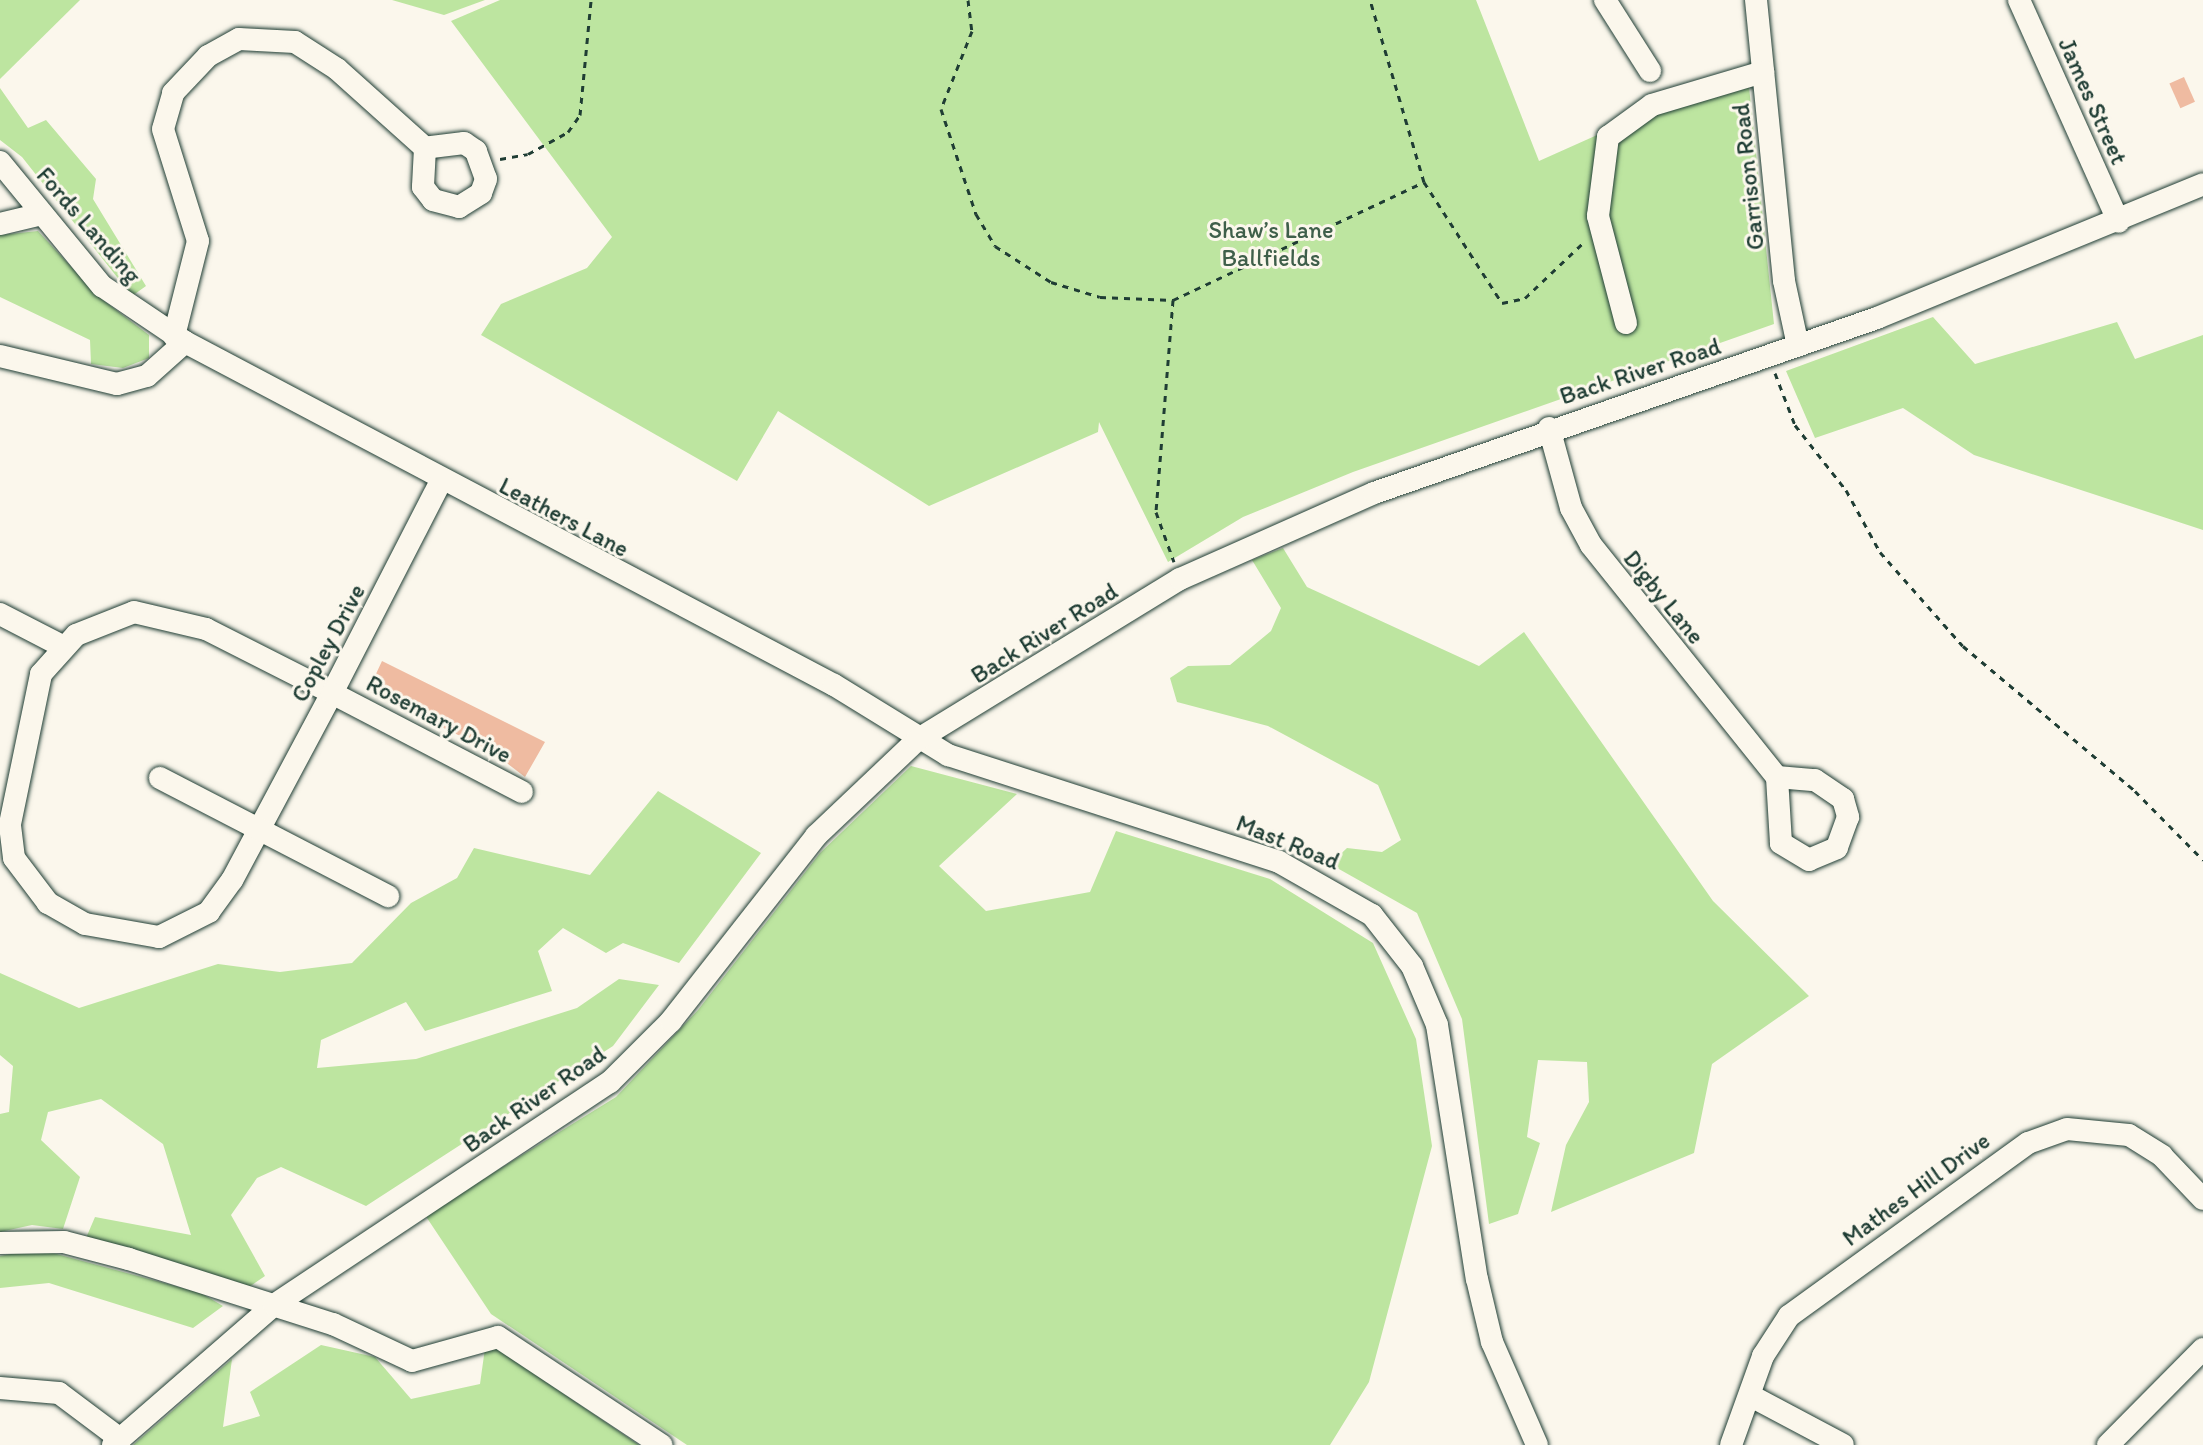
<!DOCTYPE html>
<meta charset="utf-8">
<style>
body{margin:0}
#map{position:relative;width:2203px;height:1445px;overflow:hidden;background:#fbf7ec;font-family:Itim,sans-serif}
div>[style]{position:absolute}
.green>*{inset:0;background:#bde5a0}
.building>*{inset:0;background:#efbba1;transform-origin:0 0}
.path>*{height:3px;margin-top:-1.5px;transform-origin:0;background:repeating-linear-gradient(90deg,#1f3d34 0 6px,transparent 0 12px)}
.roads{filter:drop-shadow(0 0 2px #1f3d34) drop-shadow(0 0 2px #1f3d34)}
.minor>*{height:22px;margin:-11px;padding:0 11px;transform-origin:11px;border-radius:11px;background:#fbf7ec}
span{translate:-50% -50%;white-space:nowrap;text-align:center;line-height:1.15;-webkit-text-stroke:6px #fbf7ec;paint-order:stroke}
.street-label{font-size:24px;color:#1f3d34}
.park-label{font-size:24px;color:#3f5f4a}
</style>
<div id="map">
<div class="green">
<i style="clip-path:polygon(0 0,80px 0,0 79px)"></i>
<i style="clip-path:polygon(392px 0,485px 0,444px 15px)"></i>
<i style="clip-path:polygon(500px 0,1476px 0,1539px 161px,1747px 68px,1774px 324px,1353px 472px,1243px 517px,1168px 562px,1099px 422px,1098px 432px,929px 506px,778px 411px,737px 481px,481px 335px,501px 304px,587px 268px,612px 237px,451px 21px)"></i>
<i style="clip-path:polygon(0 88px,28px 128px,46px 120px,96px 179px,93px 199px,146px 286px,132px 296px,22px 157px,0 140px)"></i>
<i style="clip-path:polygon(38px 231px,99px 297px,149px 335px,149px 358px,123px 368px,91px 364px,90px 340px,0 297px,0 235px)"></i>
<i style="clip-path:polygon(1933px 317px,1975px 364px,2117px 322px,2135px 359px,2203px 335px,2203px 530px,1974px 455px,1903px 408px,1815px 438px,1786px 371px)"></i>
<i style="clip-path:polygon(1283px 548px,1307px 587px,1479px 666px,1524px 632px,1713px 901px,1809px 996px,1712px 1064px,1694px 1153px,1551px 1212px,1566px 1145px,1589px 1102px,1587px 1062px,1538px 1060px,1527px 1137px,1540px 1143px,1518px 1214px,1489px 1224px,1462px 1019px,1417px 913px,1330px 864px,1347px 848px,1382px 852px,1401px 840px,1378px 785px,1268px 726px,1177px 702px,1170px 678px,1188px 666px,1230px 665px,1271px 631px,1281px 608px,1252px 560px)"></i>
<i style="clip-path:polygon(911px 766px,1017px 794px,939px 866px,986px 911px,1090px 892px,1116px 831px,1270px 879px,1373px 943px,1416px 1039px,1432px 1146px,1369px 1382px,1330px 1445px,687px 1445px,491px 1314px,425px 1215px,616px 1097px,698px 1010px,820px 853px)"></i>
<i style="clip-path:polygon(658px 791px,761px 853px,679px 963px,623px 943px,606px 953px,563px 928px,538px 951px,552px 991px,425px 1031px,406px 1002px,321px 1040px,317px 1068px,416px 1059px,577px 1008px,619px 979px,659px 985px,613px 1046px,366px 1206px,281px 1167px,257px 1178px,231px 1215px,265px 1276px,249px 1287px,86px 1238px,95px 1217px,191px 1235px,163px 1144px,101px 1099px,48px 1112px,41px 1140px,80px 1177px,63px 1229px,32px 1225px,0 1232px,0 1114px,9px 1112px,13px 1066px,0 1055px,0 973px,79px 1008px,218px 964px,280px 972px,352px 963px,411px 903px,457px 878px,474px 848px,590px 875px)"></i>
<i style="clip-path:polygon(38px 1249px,201px 1293px,223px 1306px,193px 1328px,49px 1283px,0 1288px,0 1256px)"></i>
<i style="clip-path:polygon(486px 1341px,639px 1445px,133px 1445px,232px 1359px,223px 1427px,260px 1416px,250px 1392px,321px 1345px,375px 1357px,411px 1399px,480px 1384px)"></i>
</div>
<div class="building">
<i style="left:2184px;top:77px;width:27px;height:16px;rotate:66deg"></i>
<i style="clip-path:polygon(382px 661px,545px 742px,525px 777px,491px 751px,368px 691px)"></i>
</div>
<div class="path">
<i style="left:968px;top:0;width:31px;rotate:83deg"></i>
<i style="left:972px;top:31px;width:84px;rotate:111.7deg"></i>
<i style="left:941px;top:109px;width:111px;rotate:71.6deg"></i>
<i style="left:976px;top:214px;width:37px;rotate:59deg"></i>
<i style="left:995px;top:246px;width:67px;rotate:32.7deg"></i>
<i style="left:1051px;top:282px;width:51px;rotate:17deg"></i>
<i style="left:1100px;top:297px;width:73px;rotate:2.4deg"></i>
<i style="left:1173px;top:300px;width:277px;rotate:-25.2deg"></i>
<i style="left:1424px;top:182px;width:190px;rotate:-106.5deg"></i>
<i style="left:500px;top:159px;width:28px;rotate:-10deg"></i>
<i style="left:528px;top:154px;width:46px;rotate:-28.8deg"></i>
<i style="left:568px;top:132px;width:21px;rotate:-55deg"></i>
<i style="left:580px;top:115px;width:116px;rotate:-84.5deg"></i>
<i style="left:1424px;top:182px;width:144px;rotate:57.2deg"></i>
<i style="left:1502px;top:303px;width:24px;rotate:-12deg"></i>
<i style="left:1525px;top:298px;width:83px;rotate:-43.5deg"></i>
<i style="left:1173px;top:300px;width:213px;rotate:94.6deg"></i>
<i style="left:1156px;top:512px;width:53px;rotate:70.2deg"></i>
<i style="left:1775px;top:373px;width:56px;rotate:69deg"></i>
<i style="left:1795px;top:425px;width:83px;rotate:51.9deg"></i>
<i style="left:1846px;top:490px;width:71px;rotate:61.3deg"></i>
<i style="left:1880px;top:552px;width:125px;rotate:48.6deg"></i>
<i style="left:1963px;top:646px;width:225px;rotate:40.1deg"></i>
<i style="left:2135px;top:791px;width:97px;rotate:45.4deg"></i>
</div>
<div class="roads">
<div class="minor">
<i style="left:1605px;top:0;width:84px;rotate:57.6deg"></i>
<i style="left:1756px;top:0;width:282px;rotate:84.3deg"></i>
<i style="left:1784px;top:281px;width:66px;rotate:77.8deg"></i>
<i style="left:2019px;top:0;width:243px;rotate:65.8deg"></i>
<i style="left:0;top:162px;width:161px;rotate:50.6deg"></i>
<i style="left:102px;top:286px;width:100px;rotate:34deg"></i>
<i style="left:185px;top:342px;width:734px;rotate:27.86deg"></i>
<i style="left:834px;top:685px;width:134px;rotate:31.6deg"></i>
<i style="left:948px;top:755px;width:348px;rotate:17.9deg"></i>
<i style="left:1279px;top:862px;width:107px;rotate:29.7deg"></i>
<i style="left:1372px;top:915px;width:65px;rotate:51.9deg"></i>
<i style="left:1412px;top:966px;width:64px;rotate:67deg"></i>
<i style="left:1437px;top:1025px;width:257px;rotate:81.1deg"></i>
<i style="left:1477px;top:1279px;width:65px;rotate:76.6deg"></i>
<i style="left:1492px;top:1342px;width:112px;rotate:66.4deg"></i>
<i style="left:0;top:224px;width:43px;rotate:-13.4deg"></i>
<i style="left:1626px;top:323px;width:111px;rotate:-104.7deg"></i>
<i style="left:1598px;top:216px;width:80px;rotate:-82.8deg"></i>
<i style="left:1608px;top:137px;width:54px;rotate:-36deg"></i>
<i style="left:1652px;top:105px;width:116px;rotate:-16.6deg"></i>
<i style="left:174px;top:336px;width:98px;rotate:-75.8deg"></i>
<i style="left:198px;top:241px;width:117px;rotate:-107.4deg"></i>
<i style="left:163px;top:129px;width:37px;rotate:-74deg"></i>
<i style="left:173px;top:93px;width:51px;rotate:-46.6deg"></i>
<i style="left:208px;top:56px;width:35px;rotate:-29deg"></i>
<i style="left:239px;top:39px;width:56px;rotate:3.1deg"></i>
<i style="left:295px;top:42px;width:50px;rotate:32.7deg"></i>
<i style="left:337px;top:69px;width:118px;rotate:41.9deg"></i>
<i style="left:425px;top:148px;width:39px;rotate:93deg"></i>
<i style="left:423px;top:187px;width:16px;rotate:52deg"></i>
<i style="left:433px;top:200px;width:27px;rotate:15deg"></i>
<i style="left:459px;top:207px;width:26px;rotate:-32deg"></i>
<i style="left:481px;top:193px;width:15px;rotate:-70deg"></i>
<i style="left:486px;top:179px;width:30px;rotate:-110deg"></i>
<i style="left:476px;top:151px;width:14px;rotate:-146deg"></i>
<i style="left:464px;top:143px;width:39px;rotate:173deg"></i>
<i style="left:0;top:356px;width:120px;rotate:13.5deg"></i>
<i style="left:117px;top:384px;width:31px;rotate:-15deg"></i>
<i style="left:147px;top:376px;width:51px;rotate:-41.8deg"></i>
<i style="left:1549px;top:428px;width:83px;rotate:74.6deg"></i>
<i style="left:1571px;top:508px;width:42px;rotate:61.6deg"></i>
<i style="left:1591px;top:545px;width:297px;rotate:51.3deg"></i>
<i style="left:441px;top:481px;width:238px;rotate:117.2deg"></i>
<i style="left:332px;top:693px;width:212px;rotate:118.1deg"></i>
<i style="left:232px;top:880px;width:39px;rotate:126deg"></i>
<i style="left:209px;top:912px;width:56px;rotate:153.4deg"></i>
<i style="left:159px;top:937px;width:75px;rotate:-170deg"></i>
<i style="left:85px;top:924px;width:43px;rotate:-150.4deg"></i>
<i style="left:48px;top:903px;width:56px;rotate:-127.1deg"></i>
<i style="left:14px;top:858px;width:34px;rotate:-97deg"></i>
<i style="left:10px;top:824px;width:153px;rotate:-78.3deg"></i>
<i style="left:41px;top:674px;width:52px;rotate:-48.1deg"></i>
<i style="left:76px;top:635px;width:62px;rotate:-21.6deg"></i>
<i style="left:134px;top:612px;width:74px;rotate:13.3deg"></i>
<i style="left:206px;top:629px;width:141px;rotate:26.9deg"></i>
<i style="left:332px;top:693px;width:214px;rotate:27.5deg"></i>
<i style="left:0;top:614px;width:70px;rotate:27.3deg"></i>
<i style="left:1777px;top:777px;width:38px;rotate:5deg"></i>
<i style="left:1815px;top:780px;width:34px;rotate:34deg"></i>
<i style="left:1843px;top:799px;width:19px;rotate:74deg"></i>
<i style="left:1848px;top:817px;width:33px;rotate:110deg"></i>
<i style="left:1837px;top:848px;width:30px;rotate:157deg"></i>
<i style="left:1809px;top:860px;width:33px;rotate:-149deg"></i>
<i style="left:1781px;top:843px;width:66px;rotate:-93.5deg"></i>
<i style="left:160px;top:778px;width:257px;rotate:27.4deg"></i>
<i style="left:0;top:1243px;width:64px;rotate:-0.9deg"></i>
<i style="left:64px;top:1242px;width:67px;rotate:14.7deg"></i>
<i style="left:129px;top:1259px;width:214px;rotate:17.7deg"></i>
<i style="left:333px;top:1324px;width:87px;rotate:25.1deg"></i>
<i style="left:412px;top:1361px;width:89px;rotate:-15.6deg"></i>
<i style="left:498px;top:1337px;width:196px;rotate:33.5deg"></i>
<i style="left:0;top:1388px;width:59px;rotate:4.8deg"></i>
<i style="left:59px;top:1393px;width:75px;rotate:36.9deg"></i>
<i style="left:1751px;top:1396px;width:104px;rotate:28deg"></i>
<i style="left:113px;top:1445px;width:213px;rotate:-41deg"></i>
<i style="left:274px;top:1305px;width:403px;rotate:-33.6deg"></i>
<i style="left:610px;top:1082px;width:86px;rotate:-45deg"></i>
<i style="left:671px;top:1021px;width:235px;rotate:-51.9deg"></i>
<i style="left:816px;top:836px;width:139px;rotate:-43.5deg"></i>
<i style="left:917px;top:740px;width:308px;rotate:-31.5deg"></i>
<i style="left:1180px;top:579px;width:212px;rotate:-23.9deg"></i>
<i style="left:1374px;top:493px;width:533px;rotate:-19.18deg"></i>
<i style="left:1877px;top:318px;width:352px;rotate:-22.3deg"></i>
<i style="left:1731px;top:1445px;width:95px;rotate:-70.2deg"></i>
<i style="left:1763px;top:1356px;width:48px;rotate:-57deg"></i>
<i style="left:1789px;top:1316px;width:295px;rotate:-35.9deg"></i>
<i style="left:2028px;top:1143px;width:41px;rotate:-19.7deg"></i>
<i style="left:2067px;top:1129px;width:62px;rotate:5.5deg"></i>
<i style="left:2129px;top:1135px;width:39px;rotate:32deg"></i>
<i style="left:2162px;top:1156px;width:59px;rotate:46.4deg"></i>
<i style="left:2108px;top:1445px;width:135px;rotate:-45.3deg"></i>
</div>
</div>
<div class="street-label">
<span style="left:2093px;top:101px;rotate:66deg">James Street</span>
<span style="left:1748px;top:177px;rotate:-96deg">Garrison Road</span>
<span style="left:89px;top:225px;rotate:49deg">Fords Landing</span>
<span style="left:1640px;top:371px;rotate:-18deg">Back River Road</span>
<span style="left:564px;top:517px;rotate:28deg">Leathers Lane</span>
<span style="left:1664px;top:597px;rotate:51deg">Digby Lane</span>
<span style="left:1044px;top:633px;rotate:-32deg">Back River Road</span>
<span style="left:328px;top:643px;rotate:-62deg">Copley Drive</span>
<span style="left:439px;top:719px;rotate:28deg">Rosemary Drive</span>
<span style="left:1288px;top:842px;rotate:22deg">Mast Road</span>
<span style="left:534px;top:1099px;rotate:-35deg">Back River Road</span>
<span style="left:1916px;top:1189px;rotate:-36deg">Mathes Hill Drive</span>
</div>
<div class="park-label">
<span style="left:1271px;top:244px">Shaw’s Lane<br>Ballfields</span>
</div>
</div>
